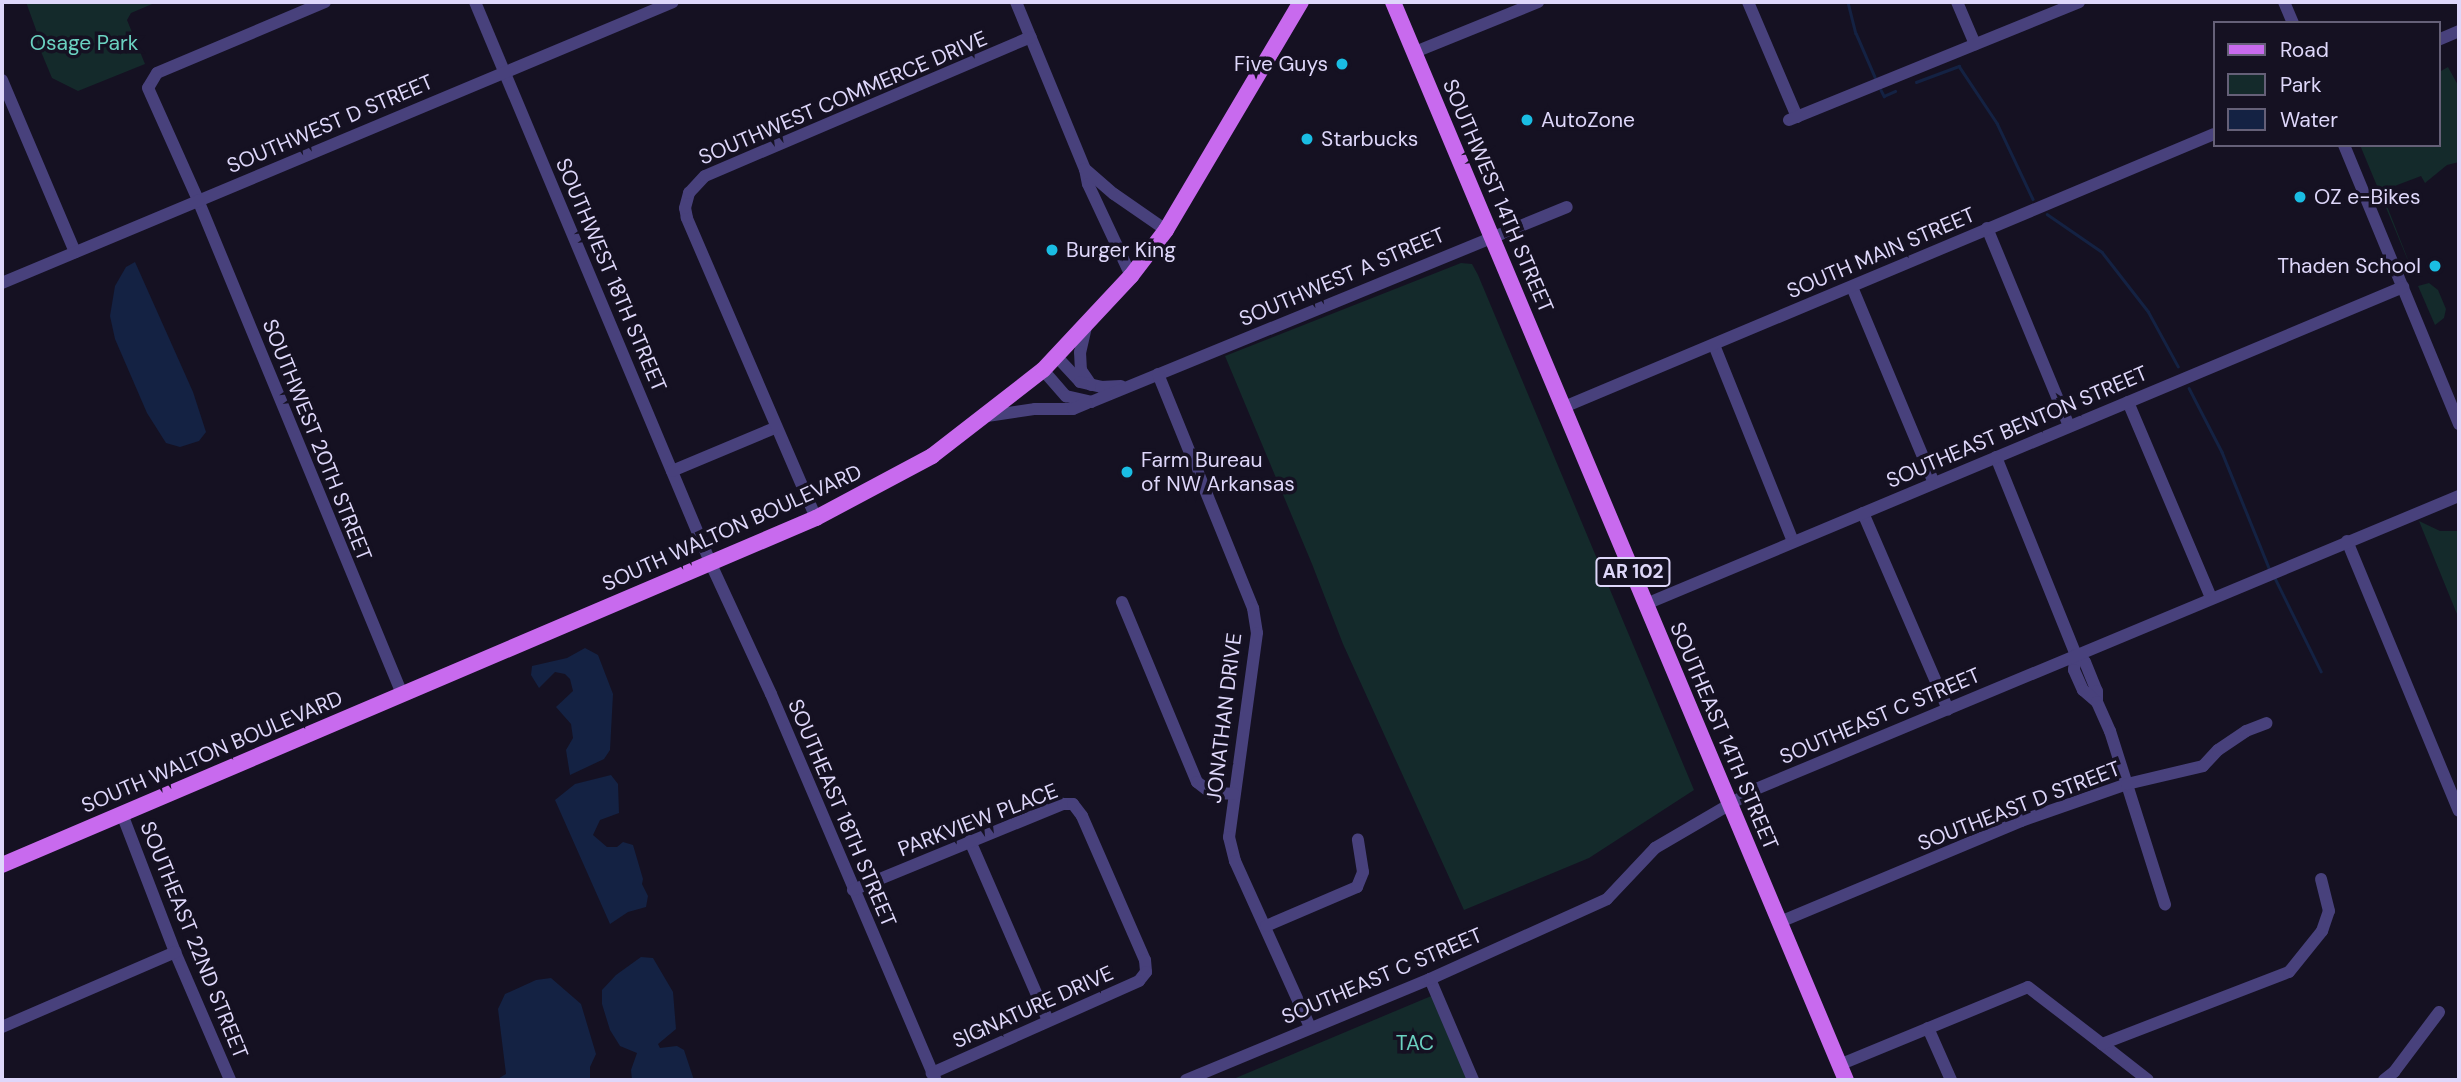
<!DOCTYPE html>
<style>
body{margin:0}
#map{position:relative;width:2461px;height:1082px;overflow:hidden;background:#151122;font-family:"DM Sans",sans-serif}
div>[style]{position:absolute}
.green>*{inset:0;background:#142a2b}
.water>*{inset:0;background:#142243}
.stream>*{height:2.5px;margin:-1.25px;padding:0 1.25px;transform-origin:1.25px;border-radius:1.25px;background:#142243}
.minor>*{height:12px;margin:-6px;padding:0 6px;transform-origin:6px;border-radius:6px;background:#48417c}
.major>*{height:16px;margin:-8px;padding:0 8px;transform-origin:8px;border-radius:8px;background:#c86aee}
.dots>*{width:19px;height:19px;translate:-50% -50%;box-sizing:border-box;border:4px solid #151122;border-radius:50%}
span{translate:-50% -50%;white-space:nowrap;text-align:center;line-height:1.15;-webkit-text-stroke:7px #151122;paint-order:stroke}
.shield-label span{padding:2px 5px;background:#151122;border:2px solid;border-radius:5px;-webkit-text-stroke-width:0}
.shield-label{font-size:19px;color:#ded7fa;font-weight:700}
.park-label{font-size:21px;color:#6bd2c1}
.poi-label{font-size:21px;color:#ded7fa}
.right{translate:-100% -50%;text-align:right}
.left{translate:0 -50%;text-align:left}
.street-label{font-size:21px;color:#ded7fa}
.frame{position:absolute;inset:0;border:4px solid #ded7fa;pointer-events:none}
.legend{position:absolute;left:2213px;top:21px;width:228px;height:126px;box-sizing:border-box;background:#151122;border:2px solid #656078;margin:0;padding:9px 12px;list-style:none;font-size:21px;color:#ded7fa}
.legend li{display:flex;align-items:center;gap:14px;height:35px}
.legend b{width:35px;border:2px solid #656078}
</style>
<div id="map">
<div class="green">
<i style="clip-path:polygon(26px 2px,157px 2px,131px 13px,127px 20px,145px 64px,78px 91px,52px 78px,37px 42px,39px 38px)"></i>
<i style="clip-path:polygon(2448px 67px,2459px 87px,2459px 162px,2447px 165px,2425px 183px,2421px 176px,2392px 187px,2394px 194px,2388px 200px,2387px 206px,2414px 275px,2360px 145px,2438px 145px,2438px 68px,2441px 71px)"></i>
<i style="clip-path:polygon(1461px 263px,1472px 264px,1478px 275px,1694px 790px,1589px 858px,1464px 910px,1343px 644px,1312px 564px,1225px 356px)"></i>
<i style="clip-path:polygon(2429px 283px,2438px 290px,2446px 309px,2444px 318px,2435px 325px,2418px 286px)"></i>
<i style="clip-path:polygon(2419px 521px,2440px 531px,2459px 531px,2459px 619px)"></i>
<i style="clip-path:polygon(1436px 994px,1473px 1080px,1231px 1080px)"></i>
</div>
<div class="water">
<i style="clip-path:polygon(135px 262px,193px 392px,206px 432px,199px 441px,180px 447px,166px 443px,147px 413px,115px 339px,110px 316px,115px 286px,126px 267px)"></i>
<i style="clip-path:polygon(585px 648px,598px 655px,613px 694px,610px 750px,604px 759px,570px 775px,566px 750px,573px 738px,571px 724px,556px 707px,573px 691px,570px 679px,565px 674px,555px 672px,539px 688px,531px 675px,532px 666px,567px 658px)"></i>
<i style="clip-path:polygon(611px 775px,618px 784px,619px 813px,600px 820px,593px 835px,607px 847px,617px 847px,623px 842px,633px 845px,643px 879px,642px 884px,648px 896px,646px 907px,628px 912px,610px 924px,555px 800px,575px 784px)"></i>
<i style="clip-path:polygon(641px 957px,653px 958px,673px 992px,676px 1029px,658px 1044px,660px 1048px,677px 1046px,684px 1050px,694px 1080px,632px 1080px,631px 1070px,637px 1053px,620px 1046px,610px 1030px,602px 1004px,602px 990px,616px 975px)"></i>
<i style="clip-path:polygon(551px 978px,581px 1004px,596px 1054px,590px 1067px,590px 1080px,496px 1080px,506px 1074px,498px 1009px,505px 994px,536px 980px)"></i>
</div>
<div class="stream">
<i style="left:1848px;top:2px;width:32px;rotate:76deg"></i>
<i style="left:1856px;top:33px;width:48px;rotate:66.6deg"></i>
<i style="left:1916px;top:82px;width:46px;rotate:-20.4deg"></i>
<i style="left:1959px;top:66px;width:69px;rotate:56.3deg"></i>
<i style="left:1997px;top:123px;width:84px;rotate:64.7deg"></i>
<i style="left:1881px;top:90px;width:7px;rotate:63deg"></i>
<i style="left:1884px;top:96px;width:12px;rotate:-24deg"></i>
<i style="left:2047px;top:214px;width:67px;rotate:34.6deg"></i>
<i style="left:2102px;top:252px;width:75px;rotate:52.1deg"></i>
<i style="left:2148px;top:311px;width:63px;rotate:61.4deg"></i>
<i style="left:2189px;top:388px;width:72px;rotate:62.7deg"></i>
<i style="left:2222px;top:452px;width:125px;rotate:67.9deg"></i>
<i style="left:2275px;top:578px;width:104px;rotate:63.7deg"></i>
</div>
<div class="minor">
<i style="left:325px;top:2px;width:182px;rotate:157.1deg"></i>
<i style="left:157px;top:73px;width:17px;rotate:121deg"></i>
<i style="left:148px;top:88px;width:123px;rotate:65.9deg"></i>
<i style="left:198px;top:200px;width:534px;rotate:67.56deg"></i>
<i style="left:475px;top:2px;width:607px;rotate:67.23deg"></i>
<i style="left:710px;top:562px;width:145px;rotate:65.2deg"></i>
<i style="left:771px;top:694px;width:420px;rotate:66.9deg"></i>
<i style="left:1016px;top:2px;width:181px;rotate:67.6deg"></i>
<i style="left:1085px;top:169px;width:15px;rotate:79deg"></i>
<i style="left:1088px;top:184px;width:102px;rotate:64.9deg"></i>
<i style="left:1748px;top:2px;width:125px;rotate:66.9deg"></i>
<i style="left:1957px;top:2px;width:46px;rotate:66.8deg"></i>
<i style="left:2284px;top:2px;width:23px;rotate:67deg"></i>
<i style="left:2438px;top:40px;width:23px;rotate:-23deg"></i>
<i style="left:1415px;top:52px;width:133px;rotate:-22.1deg"></i>
<i style="left:2px;top:80px;width:187px;rotate:67deg"></i>
<i style="left:1789px;top:120px;width:313px;rotate:-22.1deg"></i>
<i style="left:2344px;top:145px;width:302px;rotate:67.6deg"></i>
<i style="left:1085px;top:169px;width:38px;rotate:41deg"></i>
<i style="left:1114px;top:194px;width:63px;rotate:34.7deg"></i>
<i style="left:1987px;top:228px;width:214px;rotate:67.5deg"></i>
<i style="left:2px;top:283px;width:727px;rotate:-22.72deg"></i>
<i style="left:1852px;top:287px;width:212px;rotate:67.3deg"></i>
<i style="left:1086px;top:327px;width:26px;rotate:103deg"></i>
<i style="left:1080px;top:352px;width:18px;rotate:87deg"></i>
<i style="left:1081px;top:370px;width:18px;rotate:56deg"></i>
<i style="left:1714px;top:345px;width:212px;rotate:68.1deg"></i>
<i style="left:1057px;top:357px;width:34px;rotate:47deg"></i>
<i style="left:1080px;top:382px;width:22px;rotate:13deg"></i>
<i style="left:1101px;top:387px;width:20px;rotate:-3deg"></i>
<i style="left:1043px;top:370px;width:35px;rotate:49deg"></i>
<i style="left:1066px;top:396px;width:26px;rotate:13deg"></i>
<i style="left:1091px;top:402px;width:514px;rotate:-22.28deg"></i>
<i style="left:1158px;top:374px;width:253px;rotate:67.9deg"></i>
<i style="left:1253px;top:608px;width:25px;rotate:81deg"></i>
<i style="left:1257px;top:633px;width:206px;rotate:97.8deg"></i>
<i style="left:1229px;top:837px;width:25px;rotate:76deg"></i>
<i style="left:1235px;top:861px;width:182px;rotate:65.7deg"></i>
<i style="left:2128px;top:402px;width:213px;rotate:67deg"></i>
<i style="left:1564px;top:407px;width:705px;rotate:-22.78deg"></i>
<i style="left:987px;top:416px;width:49px;rotate:-8.3deg"></i>
<i style="left:1035px;top:409px;width:38px"></i>
<i style="left:1073px;top:409px;width:15px;rotate:-23deg"></i>
<i style="left:1996px;top:457px;width:214px;rotate:68deg"></i>
<i style="left:2076px;top:655px;width:11px;rotate:38deg"></i>
<i style="left:2085px;top:662px;width:31px;rotate:68deg"></i>
<i style="left:2097px;top:691px;width:11px;rotate:90deg"></i>
<i style="left:672px;top:471px;width:112px;rotate:-22.7deg"></i>
<i style="left:1863px;top:513px;width:214px;rotate:66.6deg"></i>
<i style="left:816px;top:518px;width:327px;rotate:-113.3deg"></i>
<i style="left:687px;top:218px;width:10px;rotate:-101deg"></i>
<i style="left:685px;top:208px;width:16px;rotate:-75deg"></i>
<i style="left:689px;top:193px;width:23px;rotate:-47deg"></i>
<i style="left:705px;top:176px;width:354px;rotate:-23.1deg"></i>
<i style="left:2347px;top:541px;width:292px;rotate:67.5deg"></i>
<i style="left:1122px;top:602px;width:195px;rotate:67.4deg"></i>
<i style="left:1197px;top:782px;width:18px;rotate:38deg"></i>
<i style="left:1211px;top:793px;width:23px;rotate:2deg"></i>
<i style="left:1646px;top:604px;width:821px;rotate:-22.72deg"></i>
<i style="left:2076px;top:655px;width:15px;rotate:98deg"></i>
<i style="left:2074px;top:670px;width:22px;rotate:66deg"></i>
<i style="left:2083px;top:690px;width:18px;rotate:41deg"></i>
<i style="left:2097px;top:702px;width:32px;rotate:66deg"></i>
<i style="left:2110px;top:731px;width:182px;rotate:72.4deg"></i>
<i style="left:122px;top:814px;width:148px;rotate:69deg"></i>
<i style="left:175px;top:952px;width:139px;rotate:66.7deg"></i>
<i style="left:970px;top:841px;width:195px;rotate:66.5deg"></i>
<i style="left:853px;top:890px;width:227px;rotate:-22.3deg"></i>
<i style="left:1063px;top:804px;width:10px"></i>
<i style="left:1073px;top:804px;width:15px;rotate:53deg"></i>
<i style="left:1082px;top:816px;width:157px;rotate:66.4deg"></i>
<i style="left:1145px;top:960px;width:12px;rotate:85deg"></i>
<i style="left:1146px;top:972px;width:11px;rotate:128deg"></i>
<i style="left:1139px;top:981px;width:227px;rotate:156deg"></i>
<i style="left:1780px;top:922px;width:261px;rotate:-22.7deg"></i>
<i style="left:2021px;top:821px;width:112px;rotate:-19.2deg"></i>
<i style="left:2127px;top:784px;width:78px;rotate:-13.3deg"></i>
<i style="left:2203px;top:766px;width:22px;rotate:-47deg"></i>
<i style="left:2218px;top:750px;width:34px;rotate:-34deg"></i>
<i style="left:2246px;top:731px;width:22px;rotate:-21deg"></i>
<i style="left:1266px;top:926px;width:99px;rotate:-23.2deg"></i>
<i style="left:1357px;top:887px;width:16px;rotate:-68deg"></i>
<i style="left:1363px;top:872px;width:33px;rotate:-99deg"></i>
<i style="left:1430px;top:979px;width:110px;rotate:66.9deg"></i>
<i style="left:2px;top:1027px;width:189px;rotate:-23.4deg"></i>
<i style="left:1928px;top:1028px;width:57px;rotate:66.1deg"></i>
<i style="left:2102px;top:1044px;width:58px;rotate:38deg"></i>
<i style="left:1839px;top:1065px;width:204px;rotate:-22.4deg"></i>
<i style="left:2028px;top:987px;width:93px;rotate:37.6deg"></i>
<i style="left:2102px;top:1044px;width:200px;rotate:-21.1deg"></i>
<i style="left:2289px;top:972px;width:53px;rotate:-51.2deg"></i>
<i style="left:2322px;top:931px;width:21px;rotate:-71deg"></i>
<i style="left:2329px;top:911px;width:33px;rotate:-104deg"></i>
<i style="left:1186px;top:1080px;width:264px;rotate:-22.5deg"></i>
<i style="left:1430px;top:979px;width:194px;rotate:-24.3deg"></i>
<i style="left:1607px;top:899px;width:70px;rotate:-46.7deg"></i>
<i style="left:1655px;top:848px;width:117px;rotate:-30.3deg"></i>
<i style="left:1756px;top:789px;width:762px;rotate:-22.63deg"></i>
<i style="left:2384px;top:1080px;width:13px;rotate:-39deg"></i>
<i style="left:2394px;top:1072px;width:75px;rotate:-53.1deg"></i>
</div>
<div class="major">
<i style="left:1393px;top:2px;width:1169px;rotate:67.21deg"></i>
<i style="left:2px;top:865px;width:885px;rotate:-23.09deg"></i>
<i style="left:816px;top:518px;width:132px;rotate:-28.1deg"></i>
<i style="left:932px;top:456px;width:140px;rotate:-37.8deg"></i>
<i style="left:1043px;top:370px;width:129px;rotate:-46.9deg"></i>
<i style="left:1131px;top:276px;width:58px;rotate:-52.7deg"></i>
<i style="left:1166px;top:230px;width:265px;rotate:-59.4deg"></i>
</div>
<div class="dots">
<i style="left:1342px;top:64px;background:#1abde3"></i>
<i style="left:1527px;top:120px;background:#1abde3"></i>
<i style="left:1307px;top:139px;background:#1abde3"></i>
<i style="left:2300px;top:197px;background:#1abde3"></i>
<i style="left:1052px;top:250px;background:#1abde3"></i>
<i style="left:2435px;top:266px;background:#1abde3"></i>
<i style="left:1127px;top:472px;background:#1abde3"></i>
</div>
<div class="shield-label">
<span style="left:1633px;top:572px">AR 102</span>
</div>
<div class="park-label">
<span style="left:84px;top:43px">Osage Park</span>
<span style="left:1415px;top:1043px">TAC</span>
</div>
<div class="poi-label">
<span class="right" style="left:1328px;top:64px">Five Guys</span>
<span class="left" style="left:1541px;top:120px">AutoZone</span>
<span class="left" style="left:1321px;top:139px">Starbucks</span>
<span class="left" style="left:2314px;top:197px">OZ e-Bikes</span>
<span class="left" style="left:1066px;top:250px">Burger King</span>
<span class="right" style="left:2421px;top:266px">Thaden School</span>
<span class="left" style="left:1141px;top:472px">Farm Bureau<br>of NW Arkansas</span>
</div>
<div class="street-label">
<span style="left:843px;top:98px;rotate:-23deg">SOUTHWEST COMMERCE DRIVE</span>
<span style="left:330px;top:124px;rotate:-23deg">SOUTHWEST D STREET</span>
<span style="left:1498px;top:196px;rotate:67deg">SOUTHWEST 14TH STREET</span>
<span style="left:1881px;top:253px;rotate:-23deg">SOUTH MAIN STREET</span>
<span style="left:611px;top:275px;rotate:67deg">SOUTHWEST 18TH STREET</span>
<span style="left:1342px;top:277px;rotate:-23deg">SOUTHWEST A STREET</span>
<span style="left:2017px;top:427px;rotate:-23deg">SOUTHEAST BENTON STREET</span>
<span style="left:317px;top:440px;rotate:68deg">SOUTHWEST 20TH STREET</span>
<span style="left:732px;top:528px;rotate:-24deg">SOUTH WALTON BOULEVARD</span>
<span style="left:1880px;top:716px;rotate:-23deg">SOUTHEAST C STREET</span>
<span style="left:1224px;top:718px;rotate:-83deg">JONATHAN DRIVE</span>
<span style="left:1724px;top:736px;rotate:67deg">SOUTHEAST 14TH STREET</span>
<span style="left:212px;top:752px;rotate:-23deg">SOUTH WALTON BOULEVARD</span>
<span style="left:2019px;top:806px;rotate:-21deg">SOUTHEAST D STREET</span>
<span style="left:842px;top:813px;rotate:67deg">SOUTHEAST 18TH STREET</span>
<span style="left:978px;top:820px;rotate:-21deg">PARKVIEW PLACE</span>
<span style="left:194px;top:940px;rotate:68deg">SOUTHEAST 22ND STREET</span>
<span style="left:1382px;top:976px;rotate:-23deg">SOUTHEAST C STREET</span>
<span style="left:1033px;top:1007px;rotate:-24deg">SIGNATURE DRIVE</span>
</div>
<div class="frame"></div>
<ul class="legend">
<li><b style="height:9px;background:#c86aee"></b>Road</li>
<li><b style="height:19px;background:#142a2b"></b>Park</li>
<li><b style="height:19px;background:#142243"></b>Water</li>
</ul>
</div>
